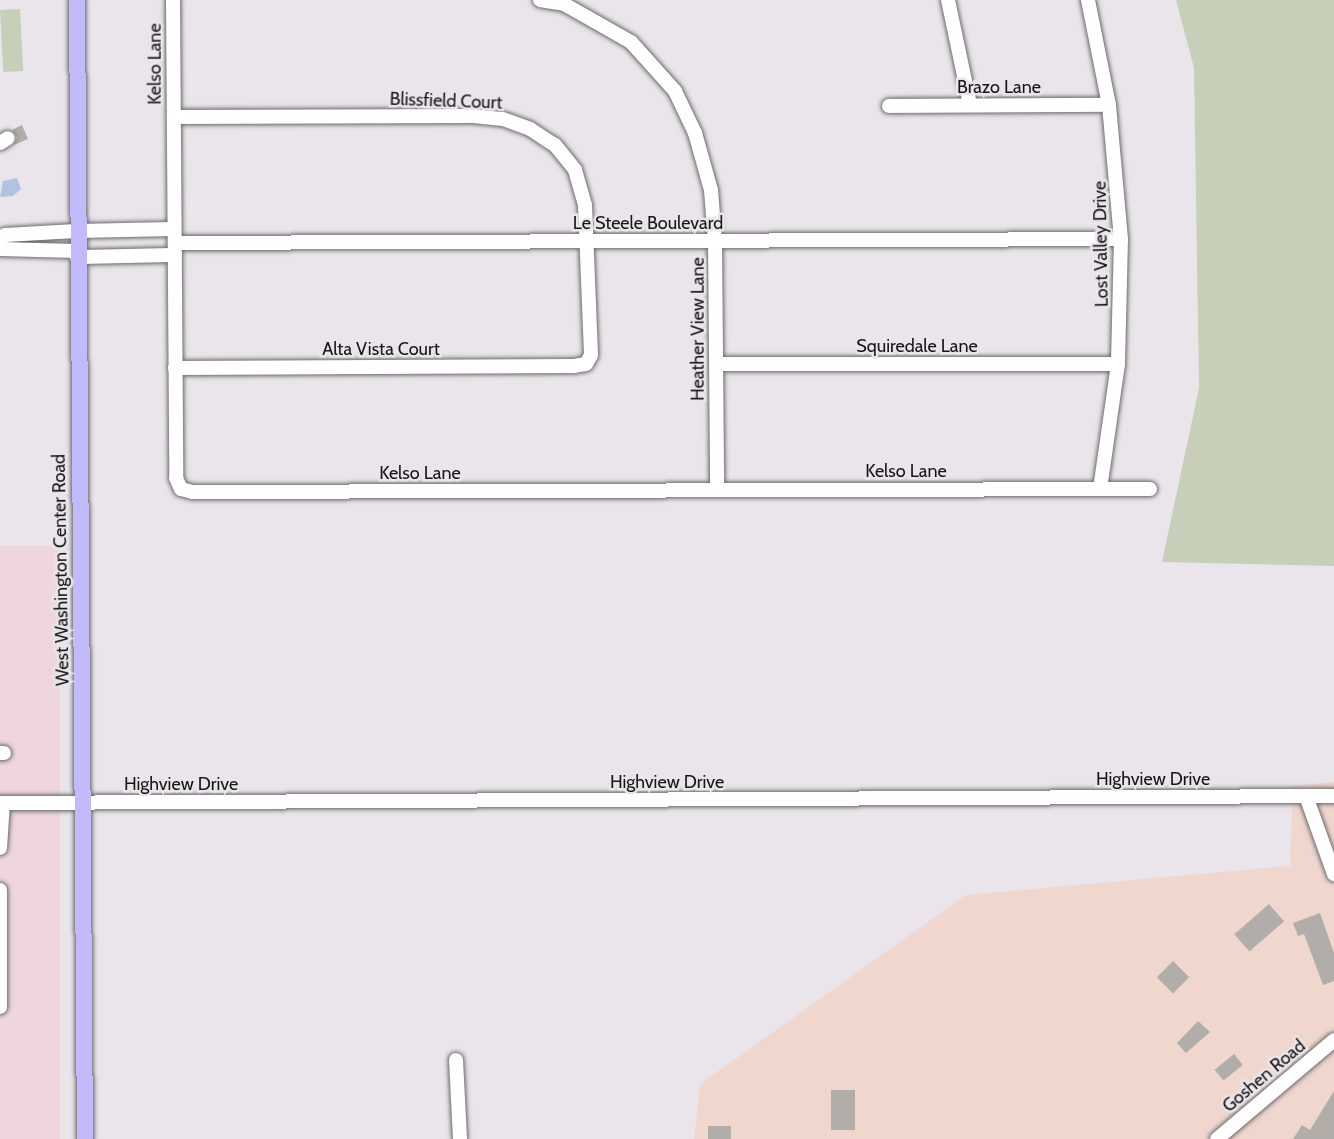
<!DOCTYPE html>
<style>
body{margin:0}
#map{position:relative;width:1334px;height:1139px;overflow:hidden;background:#e9e5ea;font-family:Cabin,sans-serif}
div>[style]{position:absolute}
.commercial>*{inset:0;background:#efd7ce}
.industrial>*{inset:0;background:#eed5de;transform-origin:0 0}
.green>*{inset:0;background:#c7cfb9;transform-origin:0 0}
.water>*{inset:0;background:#b2c3e1}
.building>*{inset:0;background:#b1aea9;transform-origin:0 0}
.roads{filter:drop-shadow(0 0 2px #6e6a6e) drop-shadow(0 0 2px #6e6a6e)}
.minor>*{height:14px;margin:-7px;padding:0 7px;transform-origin:7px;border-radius:7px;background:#fff}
.major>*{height:16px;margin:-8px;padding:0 8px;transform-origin:8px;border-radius:8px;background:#c3bafc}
span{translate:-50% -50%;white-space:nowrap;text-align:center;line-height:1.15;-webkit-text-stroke:5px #e9e5ea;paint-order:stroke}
.street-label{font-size:18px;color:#171617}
</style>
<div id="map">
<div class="commercial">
<i style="clip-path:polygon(1334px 782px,1334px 1139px,694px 1139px,700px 1084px,966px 895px,1290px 866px,1293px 786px)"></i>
</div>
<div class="industrial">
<i style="left:0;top:546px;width:60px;height:593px"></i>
</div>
<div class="green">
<i style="clip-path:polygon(1176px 0,1334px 0,1334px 566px,1162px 562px,1199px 388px,1194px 68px)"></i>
<i style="left:20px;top:9px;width:62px;height:20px;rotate:87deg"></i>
</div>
<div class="water">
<i style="clip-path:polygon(17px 178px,21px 189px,13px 196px,0 197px,3px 181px)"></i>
</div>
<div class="building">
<i style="clip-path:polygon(22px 125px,28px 139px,14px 145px,17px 137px,12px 130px)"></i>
<i style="left:1269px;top:904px;width:23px;height:46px;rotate:49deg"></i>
<i style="clip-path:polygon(1320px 913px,1334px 953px,1334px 981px,1323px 985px,1304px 934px,1298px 936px,1293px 923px)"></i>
<i style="left:1173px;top:961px;width:23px;height:23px;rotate:45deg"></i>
<i style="clip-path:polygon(1198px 1021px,1210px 1032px,1186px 1053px,1177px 1043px)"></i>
<i style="left:1234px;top:1054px;width:14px;height:25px;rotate:51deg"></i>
<i style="left:831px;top:1090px;width:24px;height:40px"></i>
<i style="clip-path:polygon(1334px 1091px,1334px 1139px,1293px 1139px,1302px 1125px,1310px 1130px)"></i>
<i style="left:708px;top:1126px;width:23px;height:13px"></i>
</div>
<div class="roads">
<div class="minor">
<i style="left:173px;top:0;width:478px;rotate:89.6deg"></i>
<i style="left:176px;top:478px;width:12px;rotate:66deg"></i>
<i style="left:181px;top:489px;width:11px;rotate:15deg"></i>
<i style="left:192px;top:492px;width:958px;rotate:-0.18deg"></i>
<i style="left:540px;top:0;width:24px;rotate:9deg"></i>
<i style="left:564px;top:4px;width:77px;rotate:29.6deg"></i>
<i style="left:631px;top:42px;width:66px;rotate:48.1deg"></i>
<i style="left:675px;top:91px;width:47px;rotate:64.5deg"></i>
<i style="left:695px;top:133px;width:59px;rotate:74.3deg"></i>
<i style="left:711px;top:190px;width:51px;rotate:85.5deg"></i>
<i style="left:715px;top:241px;width:249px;rotate:89.5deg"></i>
<i style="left:948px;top:0;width:106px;rotate:78.1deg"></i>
<i style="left:1088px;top:0;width:107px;rotate:78.7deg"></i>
<i style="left:1109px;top:105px;width:135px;rotate:84.9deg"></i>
<i style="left:1121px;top:239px;width:125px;rotate:91.4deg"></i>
<i style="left:1118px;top:364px;width:126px;rotate:98.2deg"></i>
<i style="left:889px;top:106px;width:220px;rotate:-0.3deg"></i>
<i style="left:174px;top:117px;width:299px;rotate:-0.2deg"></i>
<i style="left:473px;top:116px;width:30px;rotate:6deg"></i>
<i style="left:503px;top:119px;width:29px;rotate:20deg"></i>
<i style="left:530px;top:129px;width:30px;rotate:33deg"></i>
<i style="left:555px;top:145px;width:32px;rotate:51deg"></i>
<i style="left:575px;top:170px;width:36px;rotate:74deg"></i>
<i style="left:585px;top:205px;width:150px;rotate:87.7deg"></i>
<i style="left:591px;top:355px;width:10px;rotate:119deg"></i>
<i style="left:586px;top:364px;width:12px;rotate:171deg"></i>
<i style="left:574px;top:366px;width:399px;rotate:179.7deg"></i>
<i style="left:0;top:143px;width:9px;rotate:-32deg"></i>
<i style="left:0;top:239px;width:6px;rotate:-39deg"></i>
<i style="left:5px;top:235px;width:71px;rotate:-3.2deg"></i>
<i style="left:76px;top:231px;width:98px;rotate:-1.2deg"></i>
<i style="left:175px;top:243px;width:946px;rotate:-0.24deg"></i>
<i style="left:0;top:249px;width:76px;rotate:1.5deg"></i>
<i style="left:77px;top:257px;width:98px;rotate:-1.2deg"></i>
<i style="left:716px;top:364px;width:402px"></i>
<i style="left:0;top:753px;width:4px"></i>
<i style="left:1306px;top:796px;width:83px;rotate:70.3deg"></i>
<i style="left:0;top:803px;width:1334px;rotate:-0.3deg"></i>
<i style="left:0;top:848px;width:45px;rotate:-86.2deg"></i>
<i style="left:0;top:890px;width:117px;rotate:90deg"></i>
<i style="left:456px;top:1060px;width:79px;rotate:87.1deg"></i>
<i style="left:1217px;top:1139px;width:153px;rotate:-40.2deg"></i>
</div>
<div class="major">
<i style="left:77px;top:0;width:1139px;rotate:89.6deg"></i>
</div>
</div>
<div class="street-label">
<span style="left:155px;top:64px;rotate:-90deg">Kelso Lane</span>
<span style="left:999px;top:87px">Brazo Lane</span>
<span style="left:446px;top:101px;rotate:2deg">Blissfield Court</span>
<span style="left:648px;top:223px">Le Steele Boulevard</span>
<span style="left:1101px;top:244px;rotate:-91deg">Lost Valley Drive</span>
<span style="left:698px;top:329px;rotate:-90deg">Heather View Lane</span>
<span style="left:917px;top:346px">Squiredale Lane</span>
<span style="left:381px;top:349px">Alta Vista Court</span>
<span style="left:906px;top:471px">Kelso Lane</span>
<span style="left:420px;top:473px">Kelso Lane</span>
<span style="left:61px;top:570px;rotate:-91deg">West Washington Center Road</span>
<span style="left:1153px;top:779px">Highview Drive</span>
<span style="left:667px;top:782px">Highview Drive</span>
<span style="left:181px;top:784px">Highview Drive</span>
<span style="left:1264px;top:1076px;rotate:-40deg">Goshen Road</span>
</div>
</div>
